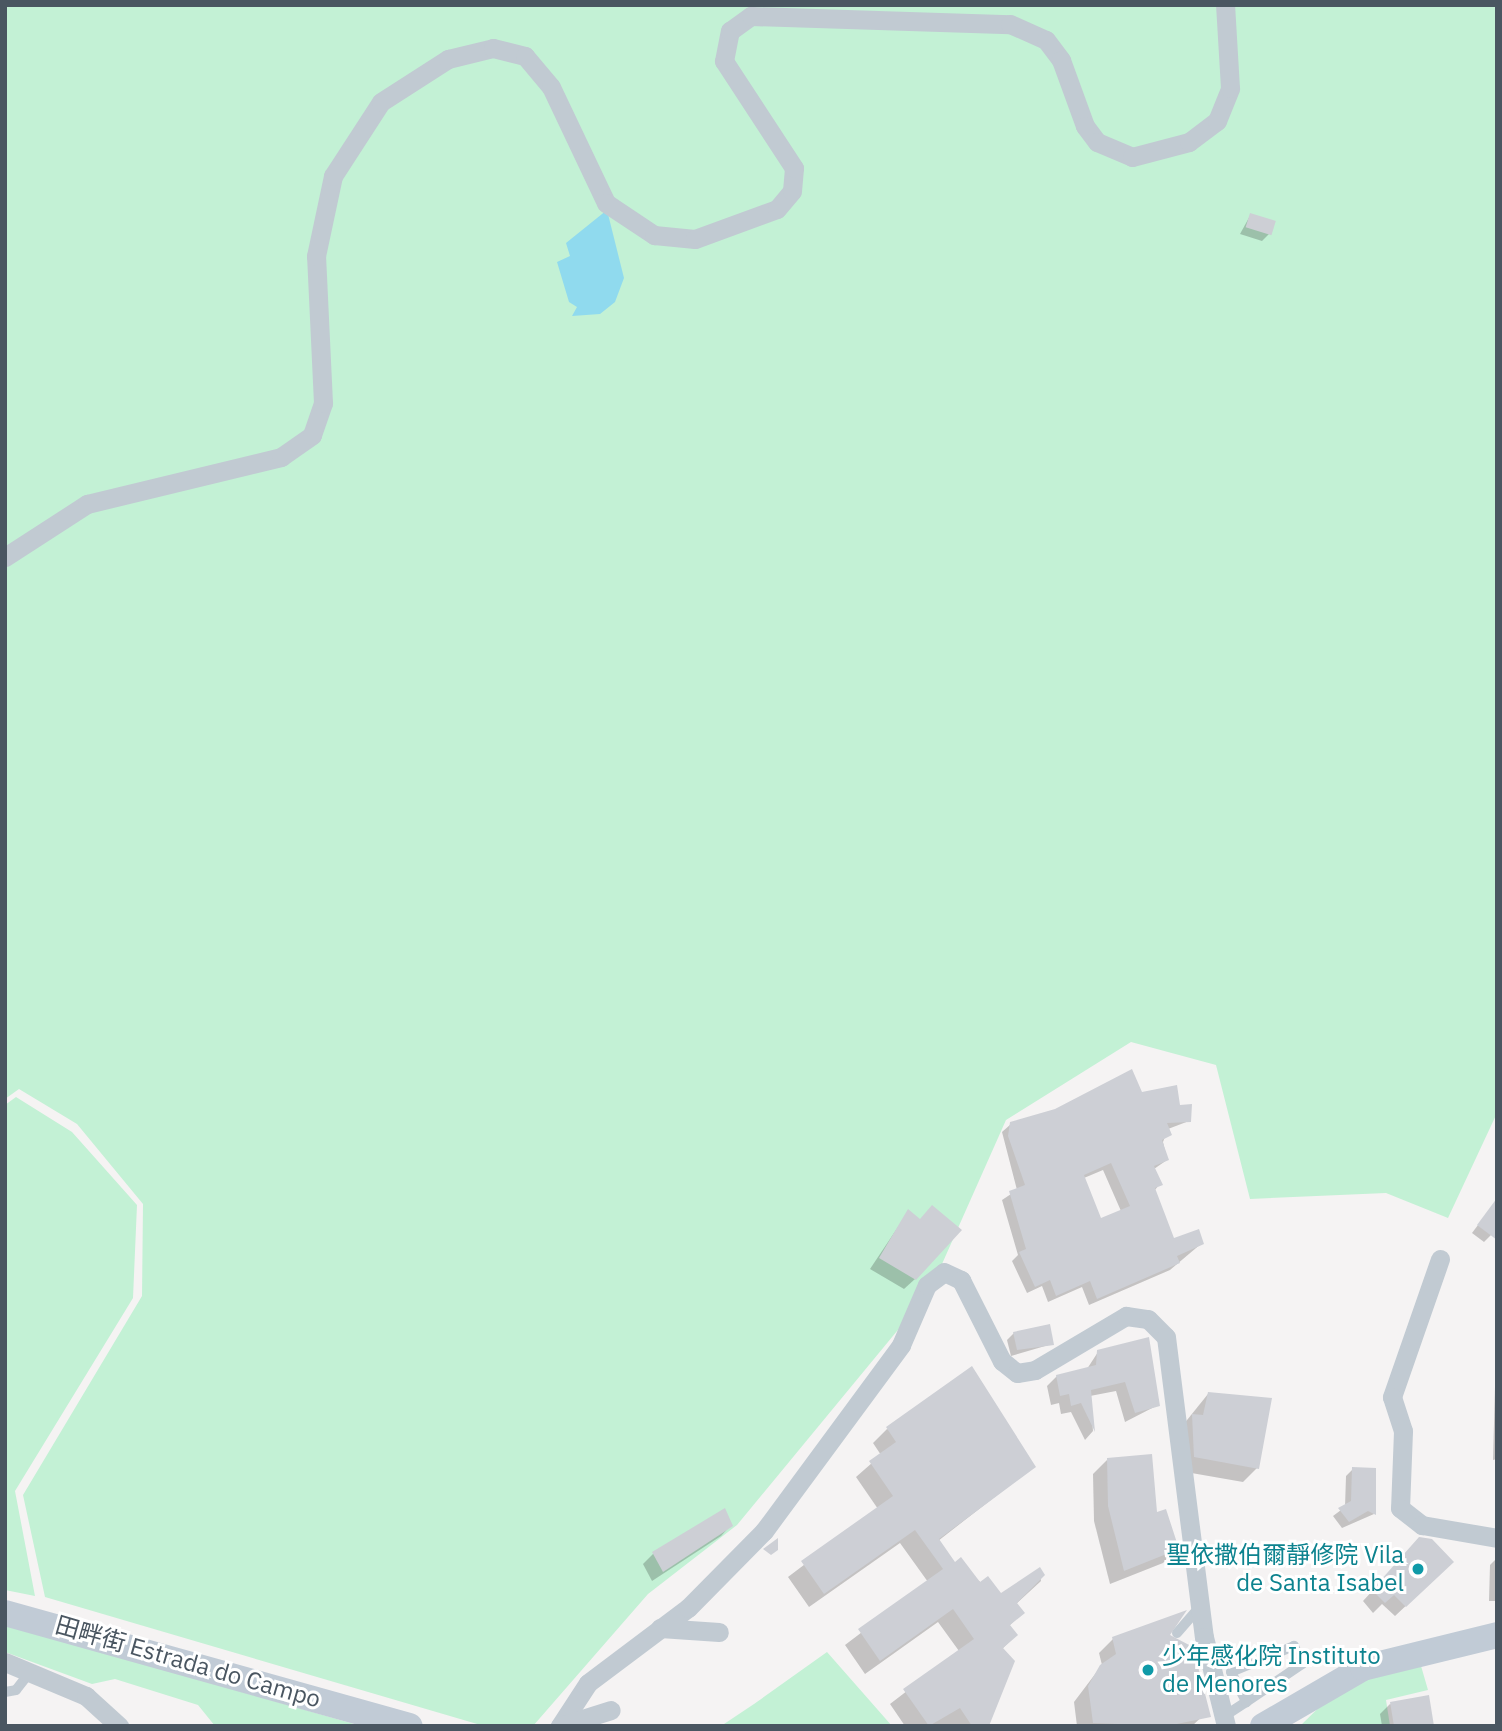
<!DOCTYPE html>
<meta charset="utf-8">
<style>
body{margin:0}
#map{position:relative;width:1502px;height:1731px;overflow:hidden;background:#f5f3f3;font-family:"IBM Plex Sans","Noto Sans SC",sans-serif}
div>[style]{position:absolute}
.green>*{inset:0;background:#c3f1d5}
.water>*{inset:0;background:#90daee}
.shadow>*{inset:0;background:#0003}
.building>*{inset:0;background:#cdcfd5;transform-origin:0 0}
.service>*{height:10px;margin:-5px;padding:0 5px;transform-origin:5px;border-radius:5px;background:#c1cad2}
.minor>*{height:19px;margin:-9.5px;padding:0 9.5px;transform-origin:9.5px;border-radius:9.5px;background:#c1cad2}
.secondary>*{height:26px;margin:-13px;padding:0 13px;transform-origin:13px;border-radius:13px;background:#c1cbd6}
.dots>*{width:19px;height:19px;translate:-50% -50%;box-sizing:border-box;border:4px solid #fff;border-radius:50%}
span{translate:-50% -50%;white-space:nowrap;text-align:center;line-height:1.15;-webkit-text-stroke:6px #fff;paint-order:stroke}
.culture-label{font-size:24px;color:#0d838f}
.right{translate:-100% -50%;text-align:right}
.left{translate:0 -50%;text-align:left}
.street-label{font-size:24px;color:#4a5661}
.frame{position:absolute;inset:0;border:7px solid #4a5661;pointer-events:none}
</style>
<div id="map">
<div class="green">
<i style="clip-path:polygon(5px 5px,1497px 5px,1497px 1113px,1448px 1218px,1386px 1193px,1250px 1199px,1216px 1065px,1131px 1042px,1006px 1120px,930px 1291px,737px 1525px,648px 1594px,533px 1726px,484px 1726px,45px 1597px,23px 1495px,142px 1296px,143px 1204px,77px 1124px,19px 1089px,5px 1099px)"></i>
<i style="clip-path:polygon(16px 1097px,72px 1132px,137px 1205px,133px 1298px,15px 1491px,35px 1596px,5px 1590px,5px 1105px)"></i>
<i style="clip-path:polygon(5px 1624px,361px 1726px,215px 1726px,198px 1705px,115px 1679px,92px 1684px,5px 1652px)"></i>
<i style="clip-path:polygon(827px 1652px,892px 1726px,721px 1726px,754px 1704px)"></i>
<i style="clip-path:polygon(1419px 1659px,1428px 1690px,1386px 1700px,1390px 1726px,1300px 1726px,1344px 1683px)"></i>
</div>
<div class="water">
<i style="clip-path:polygon(607px 210px,624px 278px,615px 302px,600px 314px,572px 316px,577px 307px,569px 302px,557px 262px,570px 256px,566px 243px)"></i>
</div>
<div class="shadow">
<i style="clip-path:polygon(1251px 214px,1269px 234px,1262px 241px,1240px 234px)"></i>
<i style="clip-path:polygon(evenodd,1141px 1094px,1179px 1107px,1189px 1121px,1168px 1129px,1163px 1142px,1167px 1160px,1154px 1169px,1160px 1184px,1154px 1191px,1173px 1240px,1202px 1243px,1170px 1270px,1089px 1305px,1082px 1287px,1048px 1302px,1042px 1286px,1027px 1293px,1012px 1261px,1018px 1255px,1002px 1200px,1017px 1190px,1002px 1132px,1011px 1124px,1141px 1094px,1103px 1170px,1121px 1211px,1100px 1220px,1084px 1178px,1103px 1170px)"></i>
<i style="clip-path:polygon(1493px 1205px,1491px 1235px,1484px 1242px,1472px 1233px)"></i>
<i style="clip-path:polygon(908px 1212px,919px 1221px,915px 1279px,904px 1289px,870px 1269px)"></i>
<i style="clip-path:polygon(1014px 1333px,1052px 1344px,1011px 1356px,1007px 1340px)"></i>
<i style="clip-path:polygon(1098px 1352px,1158px 1405px,1125px 1422px,1116px 1391px,1090px 1396px,1093px 1431px,1085px 1440px,1071px 1412px,1061px 1414px,1059px 1403px,1051px 1405px,1047px 1386px,1057px 1376px,1087px 1369px)"></i>
<i style="clip-path:polygon(1495px 1386px,1497px 1459px,1493px 1460px)"></i>
<i style="clip-path:polygon(1208px 1394px,1257px 1468px,1243px 1482px,1180px 1471px,1179px 1430px)"></i>
<i style="clip-path:polygon(887px 1429px,1033px 1467px,938px 1541px,955px 1564px,1000px 1596px,1039px 1570px,1041px 1581px,1016px 1604px,1022px 1613px,1009px 1626px,1016px 1635px,1002px 1649px,987px 1726px,905px 1726px,890px 1704px,959px 1651px,938px 1622px,865px 1674px,845px 1645px,928px 1582px,900px 1543px,809px 1607px,788px 1577px,878px 1509px,856px 1477px,881px 1455px,873px 1443px)"></i>
<i style="clip-path:polygon(1107px 1460px,1177px 1549px,1163px 1563px,1110px 1584px,1094px 1521px,1093px 1474px)"></i>
<i style="clip-path:polygon(1353px 1469px,1374px 1514px,1342px 1528px,1333px 1516px,1345px 1507px,1346px 1476px)"></i>
<i style="clip-path:polygon(731px 1525px,721px 1536px,652px 1581px,643px 1564px,653px 1554px)"></i>
<i style="clip-path:polygon(1420px 1539px,1441px 1573px,1395px 1616px,1382px 1604px,1373px 1613px,1363px 1601px)"></i>
<i style="clip-path:polygon(1497px 1558px,1497px 1601px,1489px 1601px,1490px 1565px)"></i>
<i style="clip-path:polygon(1168px 1631px,1208px 1711px,1192px 1726px,1077px 1726px,1074px 1702px,1102px 1665px,1099px 1653px,1113px 1639px)"></i>
<i style="clip-path:polygon(1390px 1704px,1432px 1726px,1382px 1726px,1380px 1714px)"></i>
</div>
<div class="building">
<i style="left:1250px;top:213px;width:27px;height:15px;rotate:17deg"></i>
<i style="clip-path:polygon(evenodd,1132px 1069px,1142px 1092px,1177px 1085px,1180px 1105px,1192px 1104px,1191px 1122px,1167px 1123px,1172px 1135px,1162px 1140px,1169px 1160px,1154px 1166px,1163px 1185px,1155px 1188px,1174px 1238px,1199px 1229px,1204px 1244px,1177px 1256px,1180px 1263px,1097px 1299px,1090px 1281px,1056px 1296px,1050px 1280px,1035px 1287px,1019px 1252px,1026px 1249px,1009px 1191px,1025px 1185px,1008px 1136px,1010px 1122px,1055px 1109px,1132px 1069px,1111px 1163px,1130px 1206px,1101px 1218px,1084px 1175px,1111px 1163px)"></i>
<i style="clip-path:polygon(1497px 1198px,1497px 1240px,1477px 1225px)"></i>
<i style="clip-path:polygon(932px 1205px,962px 1230px,916px 1280px,879px 1258px,908px 1209px,920px 1219px)"></i>
<i style="clip-path:polygon(1050px 1324px,1054px 1345px,1017px 1350px,1013px 1332px)"></i>
<i style="clip-path:polygon(1149px 1337px,1160px 1406px,1135px 1413px,1125px 1382px,1091px 1390px,1095px 1432px,1081px 1403px,1071px 1406px,1069px 1394px,1060px 1396px,1056px 1375px,1096px 1365px,1097px 1350px)"></i>
<i style="clip-path:polygon(972px 1366px,1036px 1467px,939px 1539px,955px 1562px,961px 1557px,980px 1582px,988px 1576px,1001px 1593px,1040px 1567px,1045px 1575px,1017px 1603px,1025px 1613px,1010px 1625px,1018px 1635px,1003px 1648px,1015px 1661px,989px 1726px,972px 1726px,960px 1708px,929px 1726px,903px 1689px,974px 1639px,953px 1609px,880px 1661px,858px 1629px,943px 1569px,915px 1530px,824px 1594px,801px 1561px,893px 1496px,869px 1461px,896px 1442px,886px 1427px)"></i>
<i style="clip-path:polygon(1208px 1392px,1272px 1398px,1259px 1469px,1194px 1457px,1192px 1414px,1203px 1415px)"></i>
<i style="clip-path:polygon(1152px 1454px,1157px 1512px,1166px 1509px,1179px 1549px,1124px 1571px,1108px 1506px,1107px 1458px)"></i>
<i style="clip-path:polygon(1352px 1467px,1376px 1468px,1376px 1515px,1368px 1511px,1349px 1522px,1338px 1508px,1351px 1501px)"></i>
<i style="clip-path:polygon(725px 1508px,733px 1526px,663px 1572px,652px 1552px)"></i>
<i style="clip-path:polygon(1419px 1537px,1432px 1539px,1454px 1562px,1406px 1607px,1394px 1595px,1385px 1603px,1372px 1590px)"></i>
<i style="clip-path:polygon(778px 1538px,778px 1550px,771px 1555px,763px 1549px)"></i>
<i style="clip-path:polygon(1187px 1610px,1170px 1635px,1193px 1647px,1211px 1717px,1167px 1726px,1093px 1723px,1088px 1686px,1100px 1665px,1116px 1654px,1112px 1637px)"></i>
<i style="clip-path:polygon(1429px 1695px,1434px 1726px,1394px 1726px,1390px 1702px)"></i>
</div>
<div class="service">
<i style="left:1177px;top:1633px;width:30px;rotate:-49deg"></i>
<i style="left:5px;top:1692px;width:11px;rotate:-10deg"></i>
<i style="left:16px;top:1690px;width:23px;rotate:-52deg"></i>
<i style="left:1223px;top:1717px;width:27px;rotate:-33deg"></i>
<i style="left:1246px;top:1702px;width:68px;rotate:-34.2deg"></i>
<i style="left:1302px;top:1664px;width:20px;rotate:-114deg"></i>
<i style="left:1294px;top:1646px;width:68px;rotate:157.6deg"></i>
<i style="left:1231px;top:1672px;width:34px;rotate:63deg"></i>
</div>
<div class="minor">
<i style="left:5px;top:557px;width:98px;rotate:-32.9deg"></i>
<i style="left:87px;top:504px;width:200px;rotate:-13.6deg"></i>
<i style="left:281px;top:457px;width:38px;rotate:-35deg"></i>
<i style="left:312px;top:435px;width:34px;rotate:-71deg"></i>
<i style="left:323px;top:403px;width:147px;rotate:-92.7deg"></i>
<i style="left:316px;top:256px;width:82px;rotate:-78deg"></i>
<i style="left:333px;top:176px;width:88px;rotate:-57deg"></i>
<i style="left:381px;top:102px;width:80px;rotate:-32.7deg"></i>
<i style="left:448px;top:59px;width:46px;rotate:-13.7deg"></i>
<i style="left:493px;top:48px;width:33px;rotate:14deg"></i>
<i style="left:525px;top:56px;width:40px;rotate:50deg"></i>
<i style="left:551px;top:87px;width:128px;rotate:64.6deg"></i>
<i style="left:606px;top:203px;width:58px;rotate:33.7deg"></i>
<i style="left:654px;top:235px;width:41px;rotate:5.6deg"></i>
<i style="left:695px;top:239px;width:87px;rotate:-20.1deg"></i>
<i style="left:777px;top:209px;width:23px;rotate:-50deg"></i>
<i style="left:792px;top:191px;width:23px;rotate:-85deg"></i>
<i style="left:794px;top:168px;width:128px;rotate:-123.2deg"></i>
<i style="left:724px;top:61px;width:31px;rotate:-79deg"></i>
<i style="left:730px;top:31px;width:26px;rotate:-36deg"></i>
<i style="left:751px;top:16px;width:259px;rotate:1.8deg"></i>
<i style="left:1010px;top:24px;width:39px;rotate:24deg"></i>
<i style="left:1046px;top:40px;width:25px;rotate:53deg"></i>
<i style="left:1061px;top:60px;width:70px;rotate:70deg"></i>
<i style="left:1085px;top:126px;width:20px;rotate:53deg"></i>
<i style="left:1097px;top:142px;width:38px;rotate:23deg"></i>
<i style="left:1132px;top:157px;width:59px;rotate:-14.7deg"></i>
<i style="left:1189px;top:142px;width:35px;rotate:-37deg"></i>
<i style="left:1217px;top:121px;width:35px;rotate:-68deg"></i>
<i style="left:1230px;top:88px;width:83px;rotate:-93.4deg"></i>
<i style="left:1440px;top:1259px;width:146px;rotate:109.2deg"></i>
<i style="left:1392px;top:1397px;width:36px;rotate:72deg"></i>
<i style="left:1403px;top:1431px;width:77px;rotate:92.2deg"></i>
<i style="left:1400px;top:1508px;width:28px;rotate:38deg"></i>
<i style="left:1422px;top:1525px;width:76px;rotate:9.8deg"></i>
<i style="left:660px;top:1628px;width:59px;rotate:3.9deg"></i>
<i style="left:5px;top:1662px;width:88px;rotate:22.8deg"></i>
<i style="left:86px;top:1696px;width:45px;rotate:42.3deg"></i>
<i style="left:560px;top:1726px;width:51px;rotate:-56.9deg"></i>
<i style="left:588px;top:1683px;width:125px;rotate:-36.9deg"></i>
<i style="left:688px;top:1608px;width:108px;rotate:-45.4deg"></i>
<i style="left:764px;top:1531px;width:231px;rotate:-53.6deg"></i>
<i style="left:901px;top:1345px;width:65px;rotate:-66.6deg"></i>
<i style="left:927px;top:1285px;width:21px;rotate:-37deg"></i>
<i style="left:944px;top:1272px;width:19px;rotate:25deg"></i>
<i style="left:961px;top:1280px;width:91px;rotate:63.2deg"></i>
<i style="left:1002px;top:1361px;width:19px;rotate:39deg"></i>
<i style="left:1017px;top:1373px;width:18px;rotate:-9deg"></i>
<i style="left:1035px;top:1370px;width:106px;rotate:-30.7deg"></i>
<i style="left:1126px;top:1316px;width:22px;rotate:8deg"></i>
<i style="left:1148px;top:1319px;width:25px;rotate:45deg"></i>
<i style="left:1166px;top:1337px;width:302px;rotate:82.8deg"></i>
<i style="left:1204px;top:1637px;width:92px;rotate:76.1deg"></i>
<i style="left:560px;top:1726px;width:53px;rotate:-17.4deg"></i>
</div>
<div class="secondary">
<i style="left:5px;top:1613px;width:420px;rotate:15.6deg"></i>
<i style="left:1263px;top:1726px;width:116px;rotate:-30.1deg"></i>
<i style="left:1363px;top:1668px;width:138px;rotate:-13.8deg"></i>
</div>
<div class="dots">
<i style="left:1418px;top:1569px;background:#0f9aa8"></i>
<i style="left:1148px;top:1670px;background:#0f9aa8"></i>
</div>
<div class="culture-label">
<span class="right" style="left:1404px;top:1569px">聖依撒伯爾靜修院 Vila<br>de Santa Isabel</span>
<span class="left" style="left:1162px;top:1670px">少年感化院 Instituto<br>de Menores</span>
</div>
<div class="street-label">
<span style="left:188px;top:1662px;rotate:16deg">田畔街 Estrada do Campo</span>
</div>
<div class="frame"></div>
</div>
